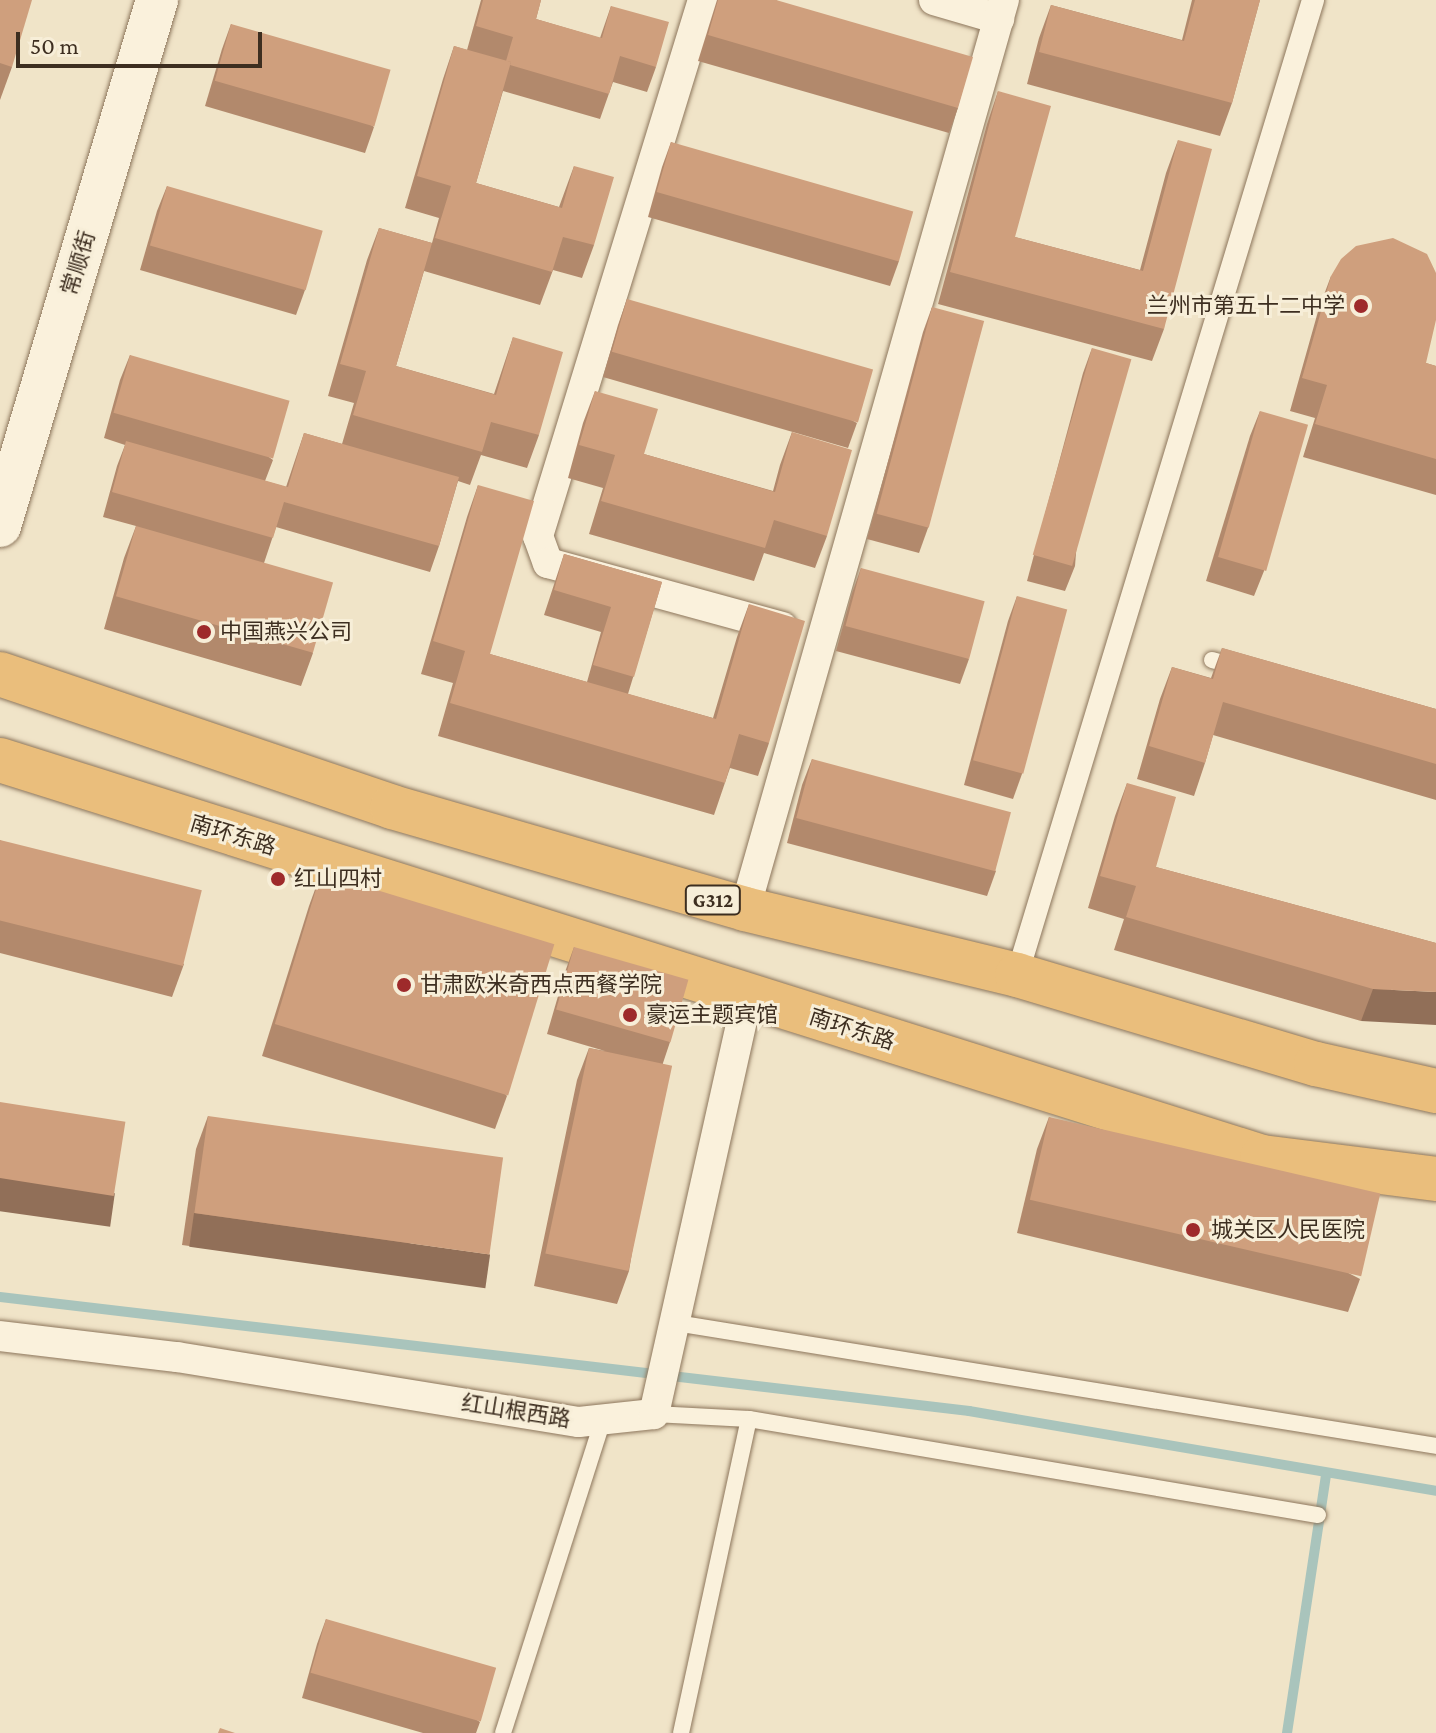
<!DOCTYPE html>
<meta charset="utf-8">
<style>
body{margin:0}
#map{position:relative;width:1436px;height:1733px;overflow:hidden;background:#f0e4c8;font-family:"Crimson Pro","Noto Sans SC",serif}
div>[style]{position:absolute}
.stream>*{height:10px;margin:-5px;padding:0 5px;transform-origin:5px;border-radius:5px;background:#a9c4bc}
.roads{filter:drop-shadow(0 0 2px #8d765c) drop-shadow(0 0 2px #8d765c)}
.service>*{height:16px;margin:-8px;padding:0 8px;transform-origin:8px;border-radius:8px;background:#faf1dc}
.pedestrian>*{height:22px;margin:-11px;padding:0 11px;transform-origin:11px;border-radius:11px;background:#faf1dc}
.minor>*{height:30px;margin:-15px;padding:0 15px;transform-origin:15px;border-radius:15px;background:#faf1dc}
.secondary>*{height:42px;margin:-21px;padding:0 21px;transform-origin:21px;border-radius:21px;background:#faf1dc}
.trunk>*{height:44px;margin:-22px;padding:0 22px;transform-origin:22px;border-radius:22px;background:#eabe7c}
.wall>*{inset:0;background:#b2896c}
.shaded-wall>*{inset:0;background:#916f58;transform-origin:0 0}
.building>*{inset:0;background:#cf9f7d;transform-origin:0 0}
.dots>*{width:22px;height:22px;translate:-50% -50%;box-sizing:border-box;border:4px solid #f7eed8;border-radius:50%}
span{translate:-50% -50%;white-space:nowrap;text-align:center;line-height:1.15;-webkit-text-stroke:6px #f7eed8;paint-order:stroke}
.shield-label span{padding:2px 6px;background:#f7eed8;border:2px solid;border-radius:6px;-webkit-text-stroke-width:0}
.shield-label{font-size:20px;color:#3d2e20;font-weight:700}
.street-label{font-size:22px;color:#3d2e20}
.poi-label{font-size:22px;color:#3d2e20}
.right{translate:-100% -50%;text-align:right}
.left{translate:0 -50%;text-align:left}
.scale{position:absolute;left:16px;top:32px;width:246px;height:36px;box-sizing:border-box;border:4px solid #3d2e20;border-top:0;padding-left:10px;font-size:24px;line-height:28px;white-space:nowrap;color:#3d2e20;-webkit-text-stroke:6px #f7eed8;paint-order:stroke}
</style>
<div id="map">
<div class="stream">
<i style="left:0;top:1297px;width:976px;rotate:6.71deg"></i>
<i style="left:969px;top:1411px;width:474px;rotate:9.7deg"></i>
<i style="left:1287px;top:1733px;width:261px;rotate:-81.4deg"></i>
</div>
<div class="roads">
<div class="service">
<i style="left:1212px;top:660px;width:27px;rotate:15deg"></i>
<i style="left:676px;top:1323px;width:770px;rotate:9.19deg"></i>
<i style="left:654px;top:1414px;width:95px;rotate:3deg"></i>
<i style="left:749px;top:1419px;width:577px;rotate:9.58deg"></i>
<i style="left:503px;top:1733px;width:330px;rotate:-72.3deg"></i>
<i style="left:681px;top:1733px;width:321px;rotate:-77.8deg"></i>
</div>
<div class="pedestrian">
<i style="left:1017px;top:975px;width:1019px;rotate:-73.11deg"></i>
</div>
<div class="minor">
<i style="left:703px;top:0;width:561px;rotate:107.11deg"></i>
<i style="left:538px;top:536px;width:29px;rotate:70deg"></i>
<i style="left:548px;top:563px;width:243px;rotate:15.3deg"></i>
<i style="left:934px;top:0;width:68px;rotate:16.3deg"></i>
<i style="left:745px;top:909px;width:945px;rotate:-74.1deg"></i>
<i style="left:0;top:1336px;width:178px;rotate:6.8deg"></i>
<i style="left:177px;top:1357px;width:407px;rotate:9.2deg"></i>
<i style="left:579px;top:1422px;width:75px;rotate:-6.1deg"></i>
<i style="left:654px;top:1414px;width:429px;rotate:-77.4deg"></i>
</div>
<div class="secondary">
<i style="left:0;top:526px;width:549px;rotate:-73.38deg"></i>
</div>
<div class="trunk">
<i style="left:0;top:674px;width:414px;rotate:18.7deg"></i>
<i style="left:392px;top:807px;width:367px;rotate:16.1deg"></i>
<i style="left:745px;top:909px;width:280px;rotate:13.6deg"></i>
<i style="left:1017px;top:975px;width:312px;rotate:16.6deg"></i>
<i style="left:1316px;top:1064px;width:123px;rotate:12.7deg"></i>
<i style="left:0;top:760px;width:1323px;rotate:17.46deg"></i>
<i style="left:1262px;top:1157px;width:175px;rotate:7.2deg"></i>
</div>
</div>
<div class="wall">
<i style="clip-path:polygon(0 0,12px 67px,0 100px)"></i>
<i style="clip-path:polygon(481px 0,541px 0,536px 19px,600px 38px,611px 6px,656px 67px,647px 92px,613px 82px,600px 119px,503px 91px,476px 183px,559px 207px,574px 166px,594px 245px,582px 278px,553px 270px,540px 305px,424px 271px,396px 366px,494px 394px,513px 337px,539px 435px,527px 468px,481px 455px,470px 485px,458px 481px,439px 546px,430px 572px,276px 527px,264px 563px,313px 653px,301px 686px,104px 629px,124px 558px,136px 526px,103px 517px,117px 466px,125px 445px,104px 438px,120px 380px,130px 355px,273px 460px,265px 481px,286px 487px,304px 433px,342px 444px,354px 403px,328px 396px,367px 260px,379px 228px,432px 243px,439px 218px,405px 208px,443px 79px,454px 46px,467px 50px)"></i>
<i style="clip-path:polygon(717px 0,776px 0,958px 108px,949px 133px,698px 61px)"></i>
<i style="clip-path:polygon(1192px 0,1260px 0,1232px 103px,1220px 136px,1027px 84px,1039px 38px,1051px 5px,1182px 40px)"></i>
<i style="clip-path:polygon(231px 24px,374px 127px,365px 153px,205px 106px,222px 49px)"></i>
<i style="clip-path:polygon(998px 91px,1015px 237px,1140px 270px,1166px 173px,1178px 140px,1164px 329px,1152px 361px,938px 304px,987px 124px)"></i>
<i style="clip-path:polygon(671px 142px,899px 261px,890px 286px,648px 217px,662px 167px)"></i>
<i style="clip-path:polygon(167px 186px,305px 290px,296px 315px,140px 270px,157px 211px)"></i>
<i style="clip-path:polygon(1331px 276px,1426px 363px,1436px 366px,1436px 495px,1303px 457px,1315px 418px,1290px 411px,1319px 308px)"></i>
<i style="clip-path:polygon(627px 299px,857px 423px,848px 448px,603px 377px,618px 325px)"></i>
<i style="clip-path:polygon(932px 307px,928px 528px,919px 553px,867px 539px,923px 332px)"></i>
<i style="clip-path:polygon(1092px 348px,1075px 566px,1065px 591px,1027px 581px,1083px 373px)"></i>
<i style="clip-path:polygon(595px 391px,644px 454px,773px 491px,780px 465px,792px 432px,827px 536px,815px 568px,764px 553px,754px 581px,589px 534px,603px 488px,568px 478px,583px 423px)"></i>
<i style="clip-path:polygon(1260px 411px,1264px 571px,1254px 596px,1206px 581px,1250px 436px)"></i>
<i style="clip-path:polygon(478px 485px,490px 654px,587px 682px,601px 632px,544px 615px,564px 554px,662px 582px,628px 694px,713px 718px,737px 637px,749px 604px,769px 743px,758px 776px,730px 768px,714px 815px,438px 736px,453px 683px,421px 674px,467px 517px)"></i>
<i style="clip-path:polygon(861px 568px,969px 659px,960px 684px,836px 651px,852px 593px)"></i>
<i style="clip-path:polygon(1017px 596px,1022px 774px,1013px 799px,964px 785px,1008px 621px)"></i>
<i style="clip-path:polygon(1222px 648px,1436px 709px,1436px 800px,1213px 735px,1205px 763px,1194px 796px,1137px 779px,1160px 699px,1172px 667px,1211px 678px)"></i>
<i style="clip-path:polygon(812px 759px,996px 871px,987px 896px,787px 843px,802px 785px)"></i>
<i style="clip-path:polygon(1127px 783px,1156px 867px,1436px 943px,1361px 1021px,1114px 950px,1124px 919px,1088px 908px,1115px 816px)"></i>
<i style="clip-path:polygon(0 840px,184px 964px,172px 997px,0 953px)"></i>
<i style="clip-path:polygon(321px 873px,507px 1096px,495px 1129px,262px 1056px,309px 906px)"></i>
<i style="clip-path:polygon(574px 947px,670px 1042px,663px 1063px,629px 1271px,617px 1304px,534px 1286px,577px 1080px,589px 1048px,605px 1051px,547px 1034px,565px 972px)"></i>
<i style="clip-path:polygon(208px 1116px,478px 1286px,182px 1245px,196px 1149px)"></i>
<i style="clip-path:polygon(1049px 1117px,1360px 1279px,1348px 1312px,1017px 1233px,1037px 1149px)"></i>
<i style="clip-path:polygon(326px 1619px,480px 1722px,476px 1733px,423px 1733px,302px 1698px,317px 1644px)"></i>
</div>
<div class="shaded-wall">
<i style="clip-path:polygon(1373px 989px,1436px 992px,1436px 1025px,1361px 1021px)"></i>
<i style="left:0;top:1177px;width:116px;height:34px;rotate:8deg"></i>
<i style="left:194px;top:1213px;width:299px;height:34px;rotate:8deg"></i>
</div>
<div class="building">
<i style="clip-path:polygon(0 0,32px 0,12px 67px,0 63px)"></i>
<i style="clip-path:polygon(483px 0,541px 0,536px 19px,602px 38px,611px 6px,669px 22px,656px 67px,620px 56px,609px 94px,510px 65px,511px 62px,506px 61px,513px 37px,476px 26px)"></i>
<i style="clip-path:polygon(718px 0,776px 0,973px 57px,958px 108px,708px 35px)"></i>
<i style="clip-path:polygon(1195px 0,1260px 0,1232px 103px,1039px 52px,1051px 5px,1184px 41px)"></i>
<i style="left:231px;top:24px;width:166px;height:59px;rotate:16deg"></i>
<i style="clip-path:polygon(454px 46px,511px 62px,476px 183px,562px 208px,574px 166px,614px 177px,594px 245px,563px 237px,552px 272px,435px 238px,451px 186px,417px 176px)"></i>
<i style="clip-path:polygon(998px 91px,1051px 106px,1015px 237px,1143px 271px,1178px 140px,1212px 149px,1164px 329px,950px 272px)"></i>
<i style="left:671px;top:142px;width:252px;height:52px;rotate:16deg"></i>
<i style="left:167px;top:186px;width:162px;height:62px;rotate:16deg"></i>
<i style="clip-path:polygon(379px 228px,432px 243px,396px 366px,496px 395px,513px 337px,563px 352px,539px 435px,491px 422px,482px 452px,353px 415px,366px 371px,340px 364px)"></i>
<i style="clip-path:polygon(1393px 238px,1427px 254px,1436px 273px,1436px 320px,1426px 363px,1436px 366px,1436px 459px,1315px 424px,1327px 385px,1302px 378px,1331px 276px,1341px 259px,1356px 246px)"></i>
<i style="left:627px;top:299px;width:256px;height:55px;rotate:16deg"></i>
<i style="left:932px;top:307px;width:54px;height:214px;rotate:15deg"></i>
<i style="left:1092px;top:348px;width:41px;height:215px;rotate:16deg"></i>
<i style="left:130px;top:355px;width:166px;height:60px;rotate:16deg"></i>
<i style="clip-path:polygon(595px 391px,658px 409px,644px 454px,775px 492px,792px 432px,852px 450px,827px 536px,774px 520px,765px 548px,601px 501px,615px 455px,579px 445px)"></i>
<i style="left:1260px;top:411px;width:50px;height:152px;rotate:16deg"></i>
<i style="clip-path:polygon(304px 433px,459px 477px,439px 546px,284px 502px,273px 538px,112px 492px,126px 441px,288px 487px)"></i>
<i style="clip-path:polygon(478px 485px,534px 501px,490px 654px,716px 719px,749px 604px,805px 621px,769px 743px,739px 734px,725px 783px,450px 703px,465px 651px,433px 641px)"></i>
<i style="left:136px;top:526px;width:205px;height:73px;rotate:16deg"></i>
<i style="clip-path:polygon(564px 554px,662px 582px,634px 677px,593px 665px,611px 607px,554px 590px)"></i>
<i style="left:861px;top:568px;width:128px;height:60px;rotate:15deg"></i>
<i style="left:1017px;top:596px;width:52px;height:170px;rotate:15deg"></i>
<i style="clip-path:polygon(1222px 648px,1436px 709px,1436px 764px,1223px 702px,1205px 763px,1149px 746px,1172px 667px,1213px 679px)"></i>
<i style="left:812px;top:759px;width:206px;height:61px;rotate:15deg"></i>
<i style="clip-path:polygon(1127px 783px,1176px 797px,1156px 867px,1436px 943px,1436px 992px,1373px 989px,1126px 917px,1136px 886px,1100px 876px)"></i>
<i style="left:0;top:840px;width:208px;height:78px;rotate:14deg"></i>
<i style="left:321px;top:873px;width:244px;height:158px;rotate:17deg"></i>
<i style="left:574px;top:947px;width:119px;height:65px;rotate:16deg"></i>
<i style="left:589px;top:1048px;width:85px;height:210px;rotate:12deg"></i>
<i style="left:0;top:1102px;width:127px;height:75px;rotate:9deg"></i>
<i style="left:208px;top:1116px;width:298px;height:98px;rotate:8deg"></i>
<i style="left:1049px;top:1117px;width:340px;height:85px;rotate:13deg"></i>
<i style="left:326px;top:1619px;width:177px;height:56px;rotate:16deg"></i>
<i style="clip-path:polygon(220px 1728px,235px 1733px,218px 1733px)"></i>
</div>
<div class="dots">
<i style="left:1361px;top:306px;background:#9e2a2b"></i>
<i style="left:204px;top:632px;background:#9e2a2b"></i>
<i style="left:278px;top:879px;background:#9e2a2b"></i>
<i style="left:404px;top:985px;background:#9e2a2b"></i>
<i style="left:630px;top:1015px;background:#9e2a2b"></i>
<i style="left:1193px;top:1230px;background:#9e2a2b"></i>
</div>
<div class="shield-label">
<span style="left:713px;top:900px">G312</span>
</div>
<div class="street-label">
<span style="left:78px;top:263px;rotate:-73deg">常顺街</span>
<span style="left:233px;top:835px;rotate:17deg">南环东路</span>
<span style="left:852px;top:1029px;rotate:18deg">南环东路</span>
<span style="left:516px;top:1411px;rotate:9deg">红山根西路</span>
</div>
<div class="poi-label">
<span class="right" style="left:1345px;top:306px">兰州市第五十二中学</span>
<span class="left" style="left:220px;top:632px">中国燕兴公司</span>
<span class="left" style="left:294px;top:879px">红山四村</span>
<span class="left" style="left:420px;top:985px">甘肃欧米奇西点西餐学院</span>
<span class="left" style="left:646px;top:1015px">豪运主题宾馆</span>
<span class="left" style="left:1211px;top:1230px">城关区人民医院</span>
</div>
<div class="scale">50 m</div>
</div>
